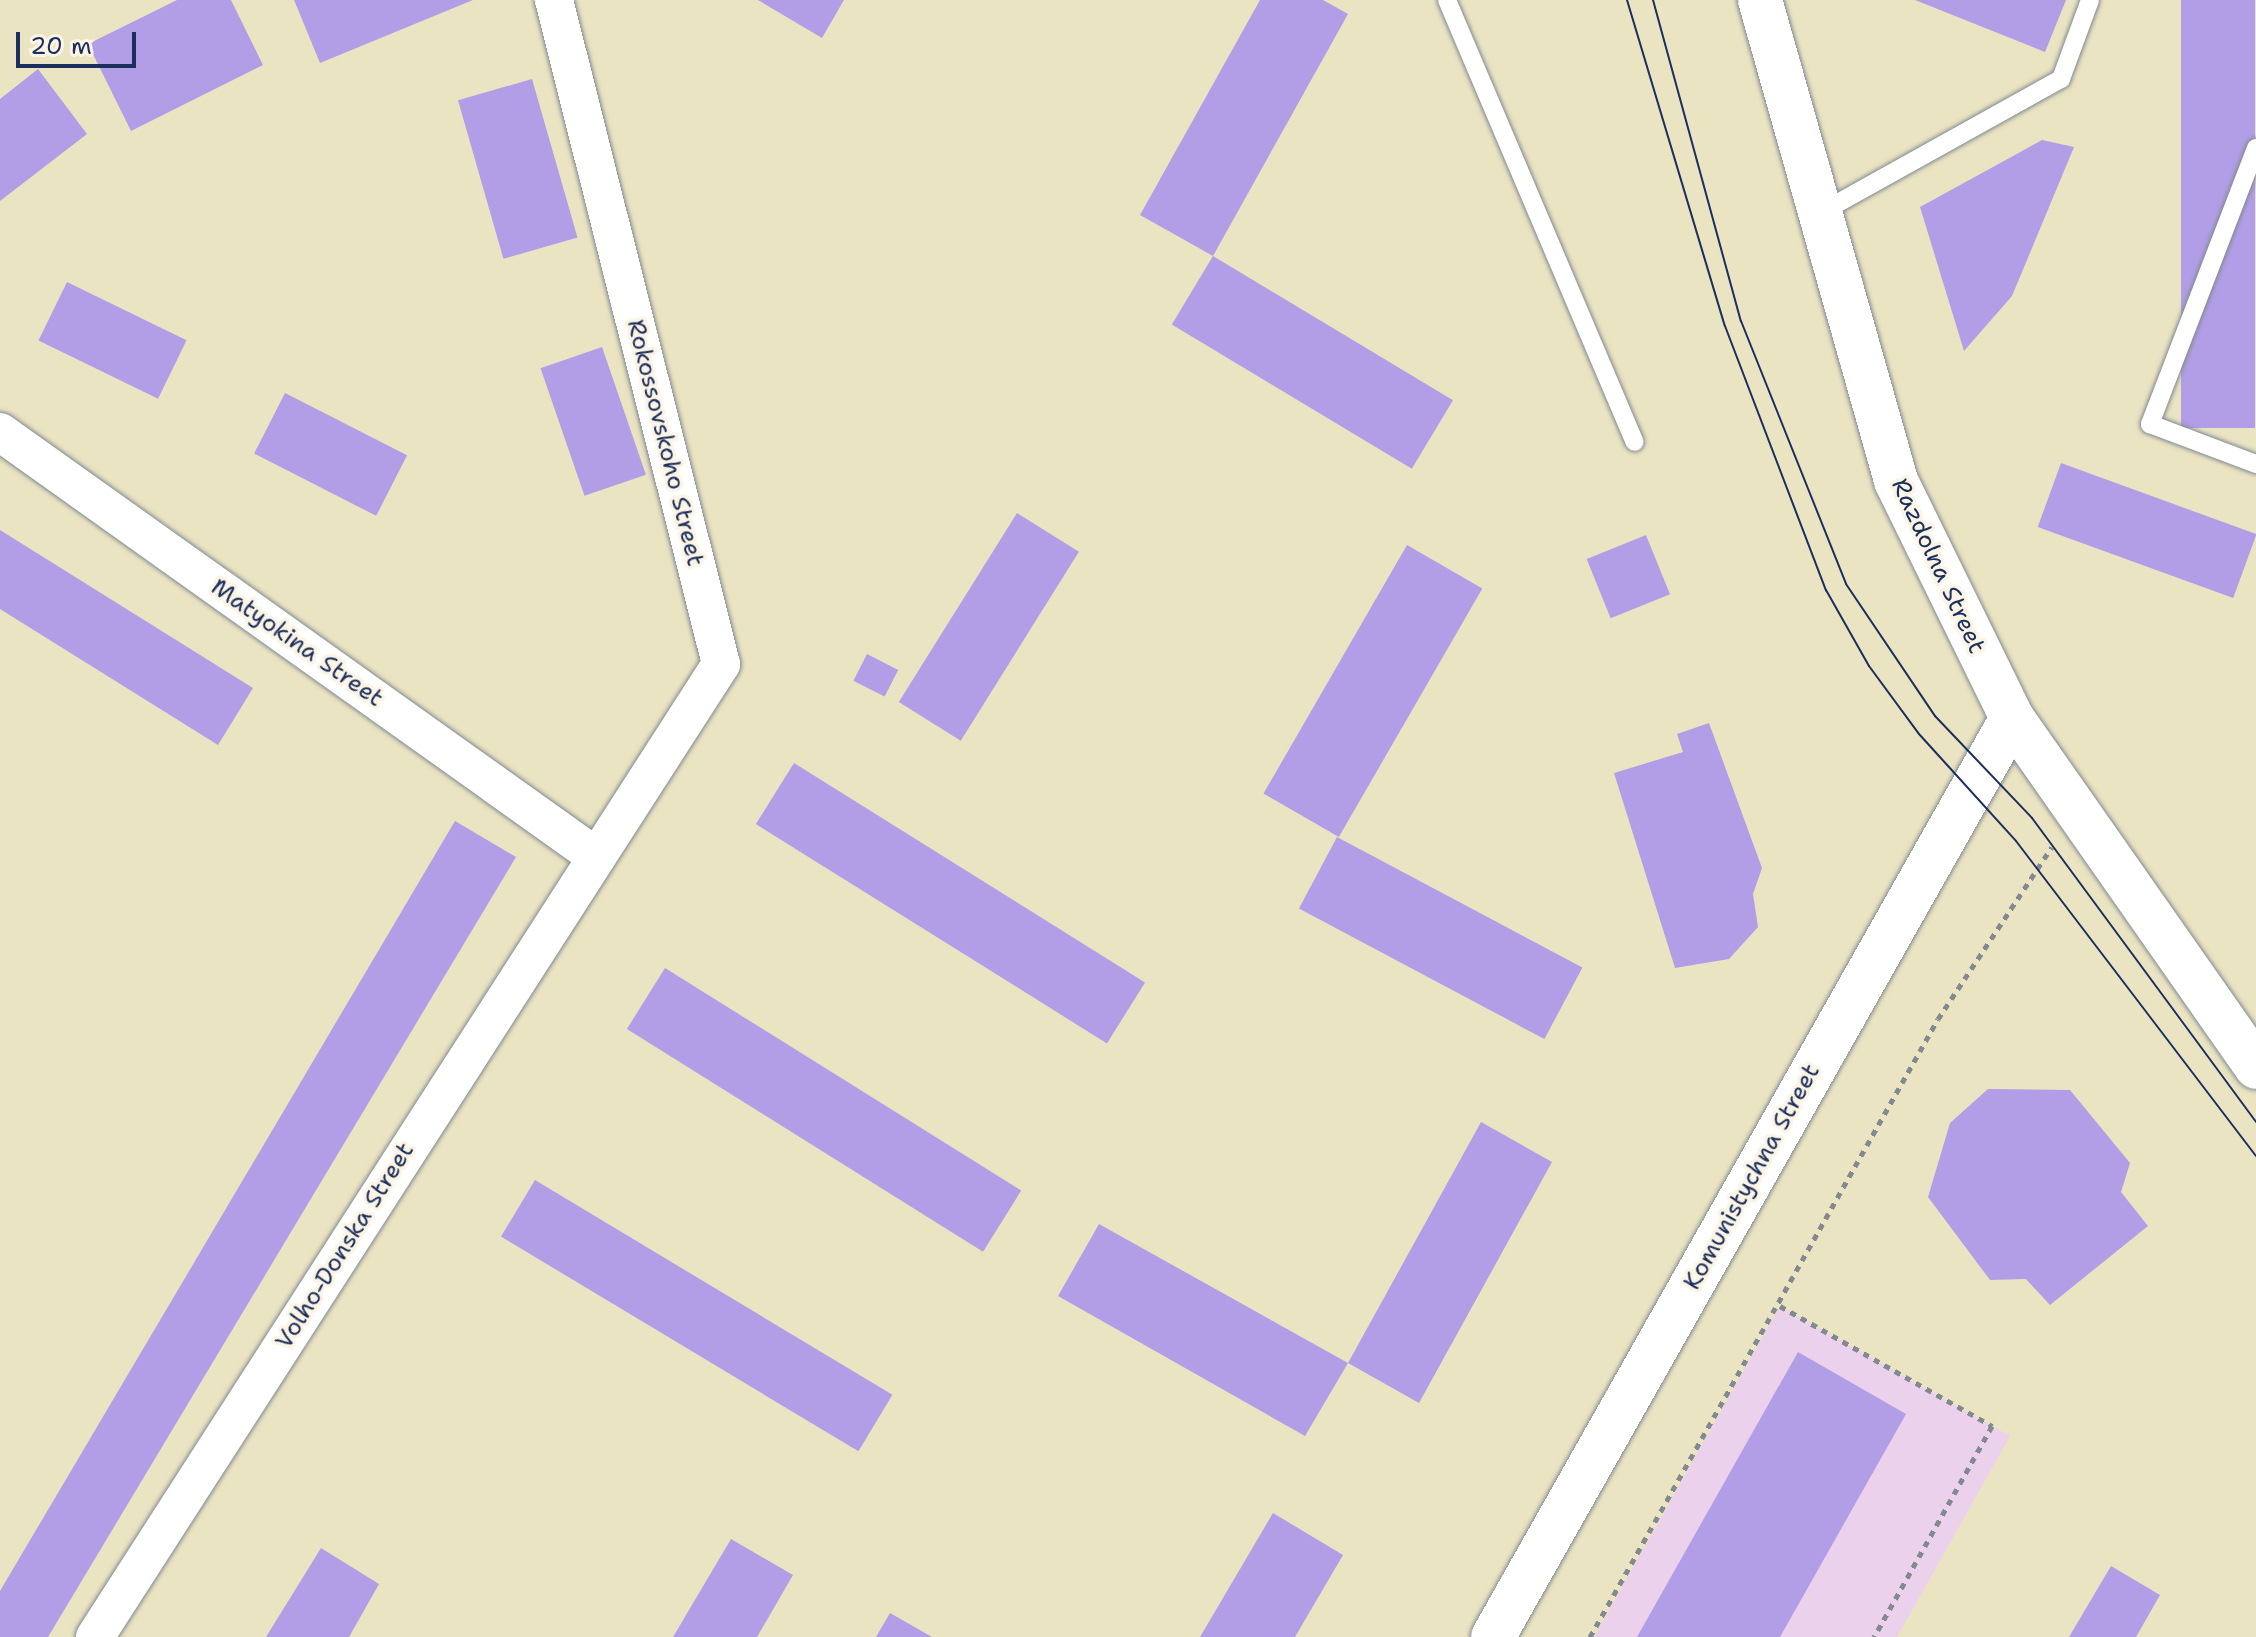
<!DOCTYPE html>
<style>
body{margin:0}
#map{position:relative;width:2256px;height:1637px;overflow:hidden;background:#eae4c3;font-family:"Shantell Sans",sans-serif}
div>[style]{position:absolute}
.built>*{inset:0;background:#ebd1eb}
.building>*{inset:0;background:#b29ee7;transform-origin:0 0}
.path>*{height:5px;margin-top:-2.5px;transform-origin:0;background:repeating-linear-gradient(90deg,#828a90 0 6px,transparent 0 12px)}
.roads{filter:drop-shadow(0 0 2px #828a90) drop-shadow(0 0 2px #828a90)}
.service>*{height:18px;margin:-9px;padding:0 9px;transform-origin:9px;border-radius:9px;background:#fff}
.minor>*{height:38px;margin:-19px;padding:0 19px;transform-origin:19px;border-radius:19px;background:#fff}
.tertiary>*{height:44px;margin:-22px;padding:0 22px;transform-origin:22px;border-radius:22px;background:#fff}
.tram>*{height:2px;margin:-1px;padding:0 1px;transform-origin:1px;border-radius:1px;background:#1b2f5e}
span{translate:-50% -50%;white-space:nowrap;text-align:center;line-height:1.15;-webkit-text-stroke:7px #fcf5e5;paint-order:stroke}
.street-label{font-size:24px;color:#1b2f5e}
.scale{position:absolute;left:16px;top:32px;width:120px;height:36px;box-sizing:border-box;border:4px solid #1b2f5e;border-top:0;padding-left:10px;font-size:24px;line-height:28px;white-space:nowrap;color:#1b2f5e;-webkit-text-stroke:6px #fcf5e5;paint-order:stroke}
</style>
<div id="map">
<div class="built">
<i style="clip-path:polygon(1780px 1306px,2010px 1436px,1897px 1637px,1594px 1637px)"></i>
</div>
<div class="building">
<i style="clip-path:polygon(177px 0,231px 0,263px 65px,131px 131px,88px 44px)"></i>
<i style="clip-path:polygon(294px 0,473px 0,320px 63px)"></i>
<i style="clip-path:polygon(758px 0,844px 0,822px 38px)"></i>
<i style="clip-path:polygon(1260px 0,1323px 0,1348px 14px,1213px 256px,1140px 215px)"></i>
<i style="clip-path:polygon(1915px 0,2066px 0,2045px 52px)"></i>
<i style="left:2181px;top:0;width:74px;height:428px"></i>
<i style="clip-path:polygon(38px 69px,87px 134px,0 201px,0 99px)"></i>
<i style="left:532px;top:79px;width:165px;height:77px;rotate:74deg"></i>
<i style="clip-path:polygon(2042px 140px,2074px 147px,2012px 296px,1964px 351px,1920px 207px)"></i>
<i style="left:1213px;top:256px;width:280px;height:80px;rotate:31deg"></i>
<i style="left:67px;top:282px;width:133px;height:65px;rotate:26deg"></i>
<i style="left:602px;top:347px;width:135px;height:65px;rotate:71deg"></i>
<i style="left:285px;top:393px;width:137px;height:68px;rotate:27deg"></i>
<i style="left:2061px;top:463px;width:208px;height:68px;rotate:20deg"></i>
<i style="left:1017px;top:513px;width:73px;height:223px;rotate:32deg"></i>
<i style="clip-path:polygon(0 530px,253px 688px,218px 745px,0 609px)"></i>
<i style="left:1646px;top:535px;width:64px;height:64px;rotate:68deg"></i>
<i style="left:1407px;top:545px;width:87px;height:287px;rotate:30deg"></i>
<i style="left:867px;top:654px;width:35px;height:30px;rotate:27deg"></i>
<i style="clip-path:polygon(1709px 723px,1762px 868px,1753px 894px,1758px 927px,1729px 959px,1675px 968px,1614px 773px,1683px 752px,1677px 734px)"></i>
<i style="left:794px;top:763px;width:414px;height:72px;rotate:32deg"></i>
<i style="clip-path:polygon(455px 821px,516px 857px,48px 1637px,0 1637px,0 1591px)"></i>
<i style="left:1337px;top:837px;width:278px;height:81px;rotate:28deg"></i>
<i style="left:665px;top:968px;width:420px;height:72px;rotate:32deg"></i>
<i style="clip-path:polygon(1988px 1089px,2070px 1090px,2130px 1163px,2121px 1192px,2148px 1226px,2050px 1305px,2026px 1279px,1990px 1280px,1928px 1197px,1950px 1123px)"></i>
<i style="clip-path:polygon(1481px 1122px,1552px 1162px,1419px 1403px,1348px 1363px,1305px 1436px,1058px 1296px,1099px 1224px,1348px 1363px)"></i>
<i style="left:535px;top:1180px;width:417px;height:66px;rotate:31deg"></i>
<i style="clip-path:polygon(1798px 1352px,1906px 1414px,1780px 1637px,1637px 1637px)"></i>
<i style="clip-path:polygon(1273px 1513px,1343px 1555px,1295px 1637px,1200px 1637px)"></i>
<i style="clip-path:polygon(731px 1539px,793px 1575px,757px 1637px,673px 1637px)"></i>
<i style="clip-path:polygon(321px 1548px,379px 1584px,349px 1637px,266px 1637px)"></i>
<i style="clip-path:polygon(2111px 1566px,2160px 1595px,2136px 1637px,2069px 1637px)"></i>
<i style="clip-path:polygon(890px 1613px,932px 1637px,876px 1637px)"></i>
</div>
<div class="path">
<i style="left:1780px;top:1306px;width:244px;rotate:29.5deg"></i>
<i style="left:1992px;top:1426px;width:242px;rotate:119.2deg"></i>
<i style="left:1590px;top:1637px;width:709px;rotate:-60.62deg"></i>
<i style="left:1938px;top:1019px;width:206px;rotate:-56.5deg"></i>
</div>
<div class="roads">
<div class="service">
<i style="left:1447px;top:0;width:480px;rotate:67deg"></i>
<i style="left:2256px;top:148px;width:296px;rotate:111deg"></i>
<i style="left:2150px;top:424px;width:113px;rotate:20.7deg"></i>
<i style="left:1820px;top:213px;width:276px;rotate:-29.1deg"></i>
<i style="left:2061px;top:79px;width:84px;rotate:-69.8deg"></i>
</div>
<div class="minor">
<i style="left:0;top:432px;width:729px;rotate:35.46deg"></i>
<i style="left:95px;top:1637px;width:1157px;rotate:-57.24deg"></i>
<i style="left:721px;top:664px;width:685px;rotate:-104.12deg"></i>
</div>
<div class="tertiary">
<i style="left:1760px;top:0;width:500px;rotate:74.2deg"></i>
<i style="left:1896px;top:481px;width:264px;rotate:63.9deg"></i>
<i style="left:2012px;top:718px;width:426px;rotate:55deg"></i>
<i style="left:1493px;top:1637px;width:1055px;rotate:-60.54deg"></i>
</div>
</div>
<div class="tram">
<i style="left:1627px;top:0;width:340px;rotate:73.3deg"></i>
<i style="left:1725px;top:326px;width:283px;rotate:69.1deg"></i>
<i style="left:1826px;top:590px;width:87px;rotate:60.5deg"></i>
<i style="left:1869px;top:666px;width:84px;rotate:53.7deg"></i>
<i style="left:1919px;top:734px;width:144px;rotate:47.8deg"></i>
<i style="left:2016px;top:841px;width:396px;rotate:52.7deg"></i>
<i style="left:1653px;top:0;width:333px;rotate:74.7deg"></i>
<i style="left:1741px;top:321px;width:283px;rotate:68.2deg"></i>
<i style="left:1846px;top:584px;width:159px;rotate:56deg"></i>
<i style="left:1935px;top:716px;width:141px;rotate:46.4deg"></i>
<i style="left:2032px;top:818px;width:378px;rotate:53.6deg"></i>
</div>
<div class="street-label">
<span style="left:665px;top:443px;rotate:76deg">Rokossovskoho Street</span>
<span style="left:1938px;top:566px;rotate:65deg">Razdolna Street</span>
<span style="left:297px;top:643px;rotate:35deg">Matyokina Street</span>
<span style="left:1752px;top:1177px;rotate:-61deg">Komunistychna Street</span>
<span style="left:345px;top:1246px;rotate:-58deg">Volho-Donska Street</span>
</div>
<div class="scale">20 m</div>
</div>
